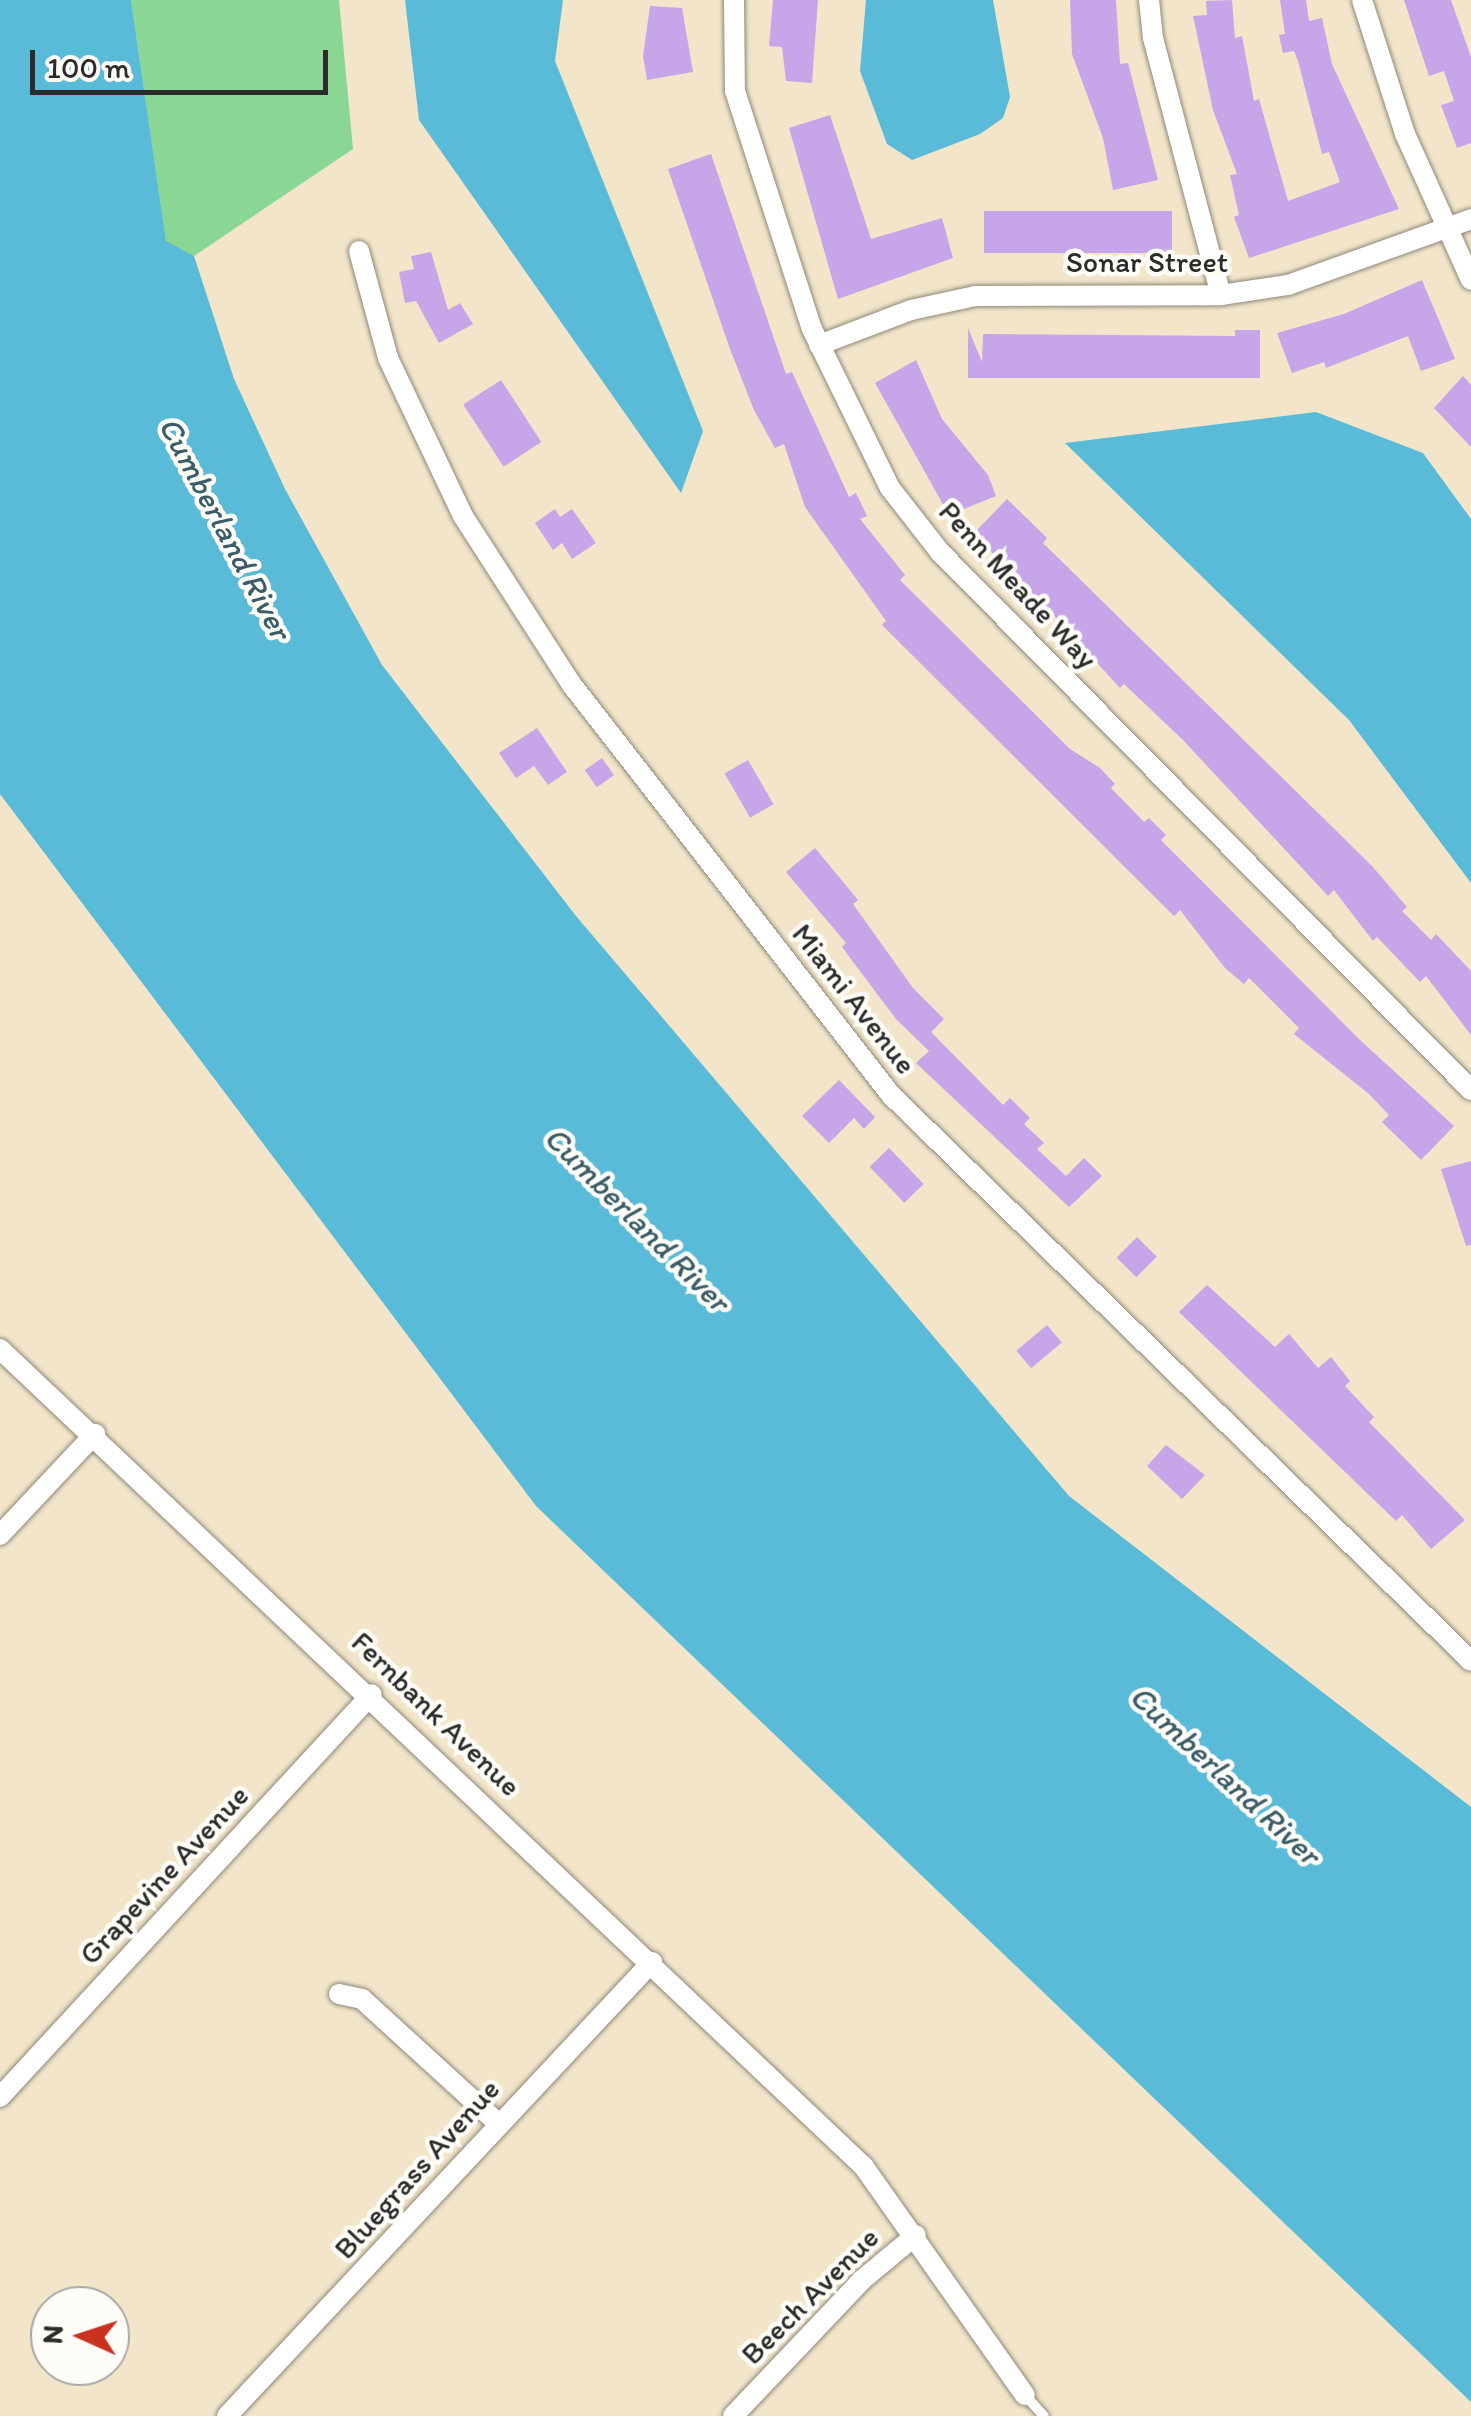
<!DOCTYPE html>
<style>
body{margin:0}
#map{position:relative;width:1471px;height:2416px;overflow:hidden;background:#f2e5ca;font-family:Itim,sans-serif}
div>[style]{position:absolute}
.green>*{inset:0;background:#8ad694}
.water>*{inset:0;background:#59bbd7}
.building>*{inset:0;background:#c6a5e8;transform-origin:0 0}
.roads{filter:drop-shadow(0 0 2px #8e887a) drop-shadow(0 0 2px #8e887a)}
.lane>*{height:10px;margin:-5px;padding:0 5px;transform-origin:5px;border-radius:5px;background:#fff}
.street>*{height:20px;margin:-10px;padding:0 10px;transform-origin:10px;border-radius:10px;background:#fff}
span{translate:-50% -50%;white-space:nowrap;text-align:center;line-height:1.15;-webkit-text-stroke:9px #fdfcf7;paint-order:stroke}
.street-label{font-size:30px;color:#2b2b2b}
.water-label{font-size:32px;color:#3b5d67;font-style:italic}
.north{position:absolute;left:30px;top:2286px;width:100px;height:100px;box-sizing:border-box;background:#fdfcf7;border:2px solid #a9a8a5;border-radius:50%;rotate:273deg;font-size:28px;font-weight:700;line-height:40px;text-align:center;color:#2b2b2b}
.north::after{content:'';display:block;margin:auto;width:35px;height:45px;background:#c8321e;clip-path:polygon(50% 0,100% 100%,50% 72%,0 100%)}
.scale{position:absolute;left:30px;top:50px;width:298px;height:45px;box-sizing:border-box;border:5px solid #2b2b2b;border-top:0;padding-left:12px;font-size:30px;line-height:35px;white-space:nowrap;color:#2b2b2b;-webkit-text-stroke:8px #fdfcf7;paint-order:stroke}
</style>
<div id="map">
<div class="green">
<i style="clip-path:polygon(131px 0,339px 0,353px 149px,194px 256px,166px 242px)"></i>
</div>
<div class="water">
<i style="clip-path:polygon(0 0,131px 0,166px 241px,194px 256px,234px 379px,285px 489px,382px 665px,576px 916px,1069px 1496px,1471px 1807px,1471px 2402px,536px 1506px,0 794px)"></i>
<i style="clip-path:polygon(405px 0,563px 0,555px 61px,703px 431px,681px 493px,419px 120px)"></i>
<i style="clip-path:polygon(866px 0,993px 0,1010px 97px,1003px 118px,980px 134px,912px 160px,887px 144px,860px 71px)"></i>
<i style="clip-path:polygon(1316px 412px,1423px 453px,1471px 519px,1471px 883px,1349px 720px,1065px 443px)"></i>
</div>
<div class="building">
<i style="clip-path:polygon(773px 0,818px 0,812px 83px,786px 81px,782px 47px,769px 46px)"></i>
<i style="clip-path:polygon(1070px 0,1116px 0,1120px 64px,1128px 63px,1158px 180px,1113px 190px,1103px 138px,1072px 54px)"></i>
<i style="clip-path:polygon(1232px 0,1235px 38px,1242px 36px,1254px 101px,1259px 99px,1288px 201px,1340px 182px,1329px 152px,1322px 154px,1298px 61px,1294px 51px,1283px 53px,1279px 35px,1285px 34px,1280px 0,1306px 0,1309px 21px,1322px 18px,1332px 64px,1399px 209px,1249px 258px,1234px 217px,1239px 215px,1230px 175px,1237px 174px,1213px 110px,1193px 16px,1207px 15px,1206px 1px)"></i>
<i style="clip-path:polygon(1404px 0,1451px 0,1471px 57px,1471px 143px,1457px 148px,1441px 105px,1454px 101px,1444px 71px,1429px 76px)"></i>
<i style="clip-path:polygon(650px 6px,682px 8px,693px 72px,647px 80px,643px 56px)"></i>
<i style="clip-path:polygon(830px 115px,871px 239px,942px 218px,953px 258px,838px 299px,789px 128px)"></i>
<i style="clip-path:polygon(711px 154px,786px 374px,792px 372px,849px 497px,856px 493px,867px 516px,860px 519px,905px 575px,900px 580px,1070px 749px,1100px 768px,1115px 784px,1111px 788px,1144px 822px,1149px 818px,1166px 835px,1161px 840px,1360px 1040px,1454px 1126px,1421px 1160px,1382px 1122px,1389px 1115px,1369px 1094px,1294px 1034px,1299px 1028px,1249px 978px,1244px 984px,1225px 968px,1180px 910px,1174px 916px,882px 625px,886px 621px,805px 507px,784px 444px,775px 448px,754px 410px,730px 349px,668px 169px)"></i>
<i style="left:984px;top:211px;width:188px;height:42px"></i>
<i style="clip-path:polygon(431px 252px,448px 310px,460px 303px,473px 324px,439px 343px,416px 301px,405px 303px,399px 272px,414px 269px,411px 256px)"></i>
<i style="clip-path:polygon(1422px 280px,1455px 359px,1421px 371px,1408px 336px,1326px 368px,1324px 362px,1292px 373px,1277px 333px,1344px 314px)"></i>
<i style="clip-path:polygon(968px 328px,982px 362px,983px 334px,1235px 336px,1235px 330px,1260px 330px,1260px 378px,968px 378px)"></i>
<i style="clip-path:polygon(916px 360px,942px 419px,988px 475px,996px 496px,949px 515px,875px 383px)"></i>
<i style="clip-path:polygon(1463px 376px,1471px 385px,1471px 447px,1434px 408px)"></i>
<i style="left:501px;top:380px;width:74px;height:45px;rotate:57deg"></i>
<i style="clip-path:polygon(1007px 499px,1047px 538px,1043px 543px,1372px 866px,1407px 907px,1402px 911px,1431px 940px,1436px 934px,1471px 971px,1471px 1035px,1426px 976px,1420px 982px,1377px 937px,1373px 941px,1334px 890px,1328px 896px,1183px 740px,1124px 684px,1120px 688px,1035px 595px,1031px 599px,1014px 582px,976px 531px)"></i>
<i style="clip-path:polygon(555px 509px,560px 517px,572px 509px,596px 543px,572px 559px,562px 543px,553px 550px,535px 523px)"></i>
<i style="clip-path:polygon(537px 728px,567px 772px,548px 785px,534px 766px,516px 778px,499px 753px)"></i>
<i style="left:602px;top:758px;width:21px;height:21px;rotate:55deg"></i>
<i style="left:748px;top:760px;width:51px;height:27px;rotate:60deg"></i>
<i style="clip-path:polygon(815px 848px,858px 900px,853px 904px,913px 988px,944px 1019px,931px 1032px,1003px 1105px,1010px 1098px,1030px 1118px,1024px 1124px,1044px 1143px,1037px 1149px,1066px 1176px,1084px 1158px,1102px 1176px,1069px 1207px,916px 1063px,929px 1051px,896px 1019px,842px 947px,846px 943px,786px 872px)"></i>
<i style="clip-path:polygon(839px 1080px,875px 1117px,864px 1129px,854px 1118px,829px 1143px,802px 1116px)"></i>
<i style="left:889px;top:1148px;width:50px;height:27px;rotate:46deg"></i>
<i style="clip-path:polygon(1471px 1161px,1471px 1245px,1466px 1246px,1441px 1169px)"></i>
<i style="left:1137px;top:1237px;width:28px;height:29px;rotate:45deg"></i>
<i style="clip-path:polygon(1207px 1285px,1275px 1347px,1289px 1334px,1318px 1368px,1331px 1357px,1350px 1381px,1345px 1386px,1374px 1417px,1369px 1422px,1465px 1520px,1431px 1549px,1402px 1515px,1396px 1521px,1179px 1312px)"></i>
<i style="left:1047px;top:1325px;width:23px;height:40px;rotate:50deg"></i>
<i style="clip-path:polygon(1166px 1445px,1205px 1475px,1182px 1499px,1147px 1466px)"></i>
</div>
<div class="roads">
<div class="lane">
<i style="left:1025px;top:2395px;width:28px;rotate:48deg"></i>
</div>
<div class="street">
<i style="left:734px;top:0;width:91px;rotate:89.4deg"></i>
<i style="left:735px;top:91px;width:250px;rotate:72.1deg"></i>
<i style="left:812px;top:329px;width:177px;rotate:63.9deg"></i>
<i style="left:890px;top:488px;width:81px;rotate:52deg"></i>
<i style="left:940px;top:552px;width:756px;rotate:45.38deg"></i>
<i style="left:1149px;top:0;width:38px;rotate:84deg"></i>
<i style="left:1153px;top:38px;width:266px;rotate:75.2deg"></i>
<i style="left:1362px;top:0;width:141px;rotate:72.2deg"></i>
<i style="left:1405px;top:134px;width:160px;rotate:65.7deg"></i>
<i style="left:359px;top:251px;width:111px;rotate:74.8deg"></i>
<i style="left:388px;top:358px;width:175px;rotate:64.6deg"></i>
<i style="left:463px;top:516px;width:201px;rotate:57.2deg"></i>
<i style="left:572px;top:685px;width:519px;rotate:52.12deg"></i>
<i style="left:891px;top:1095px;width:810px;rotate:44.3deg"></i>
<i style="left:819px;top:345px;width:98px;rotate:-20.8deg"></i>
<i style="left:911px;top:310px;width:66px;rotate:-12.3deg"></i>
<i style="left:975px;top:296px;width:246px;rotate:-0.2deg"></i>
<i style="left:1221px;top:295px;width:68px;rotate:-8.5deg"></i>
<i style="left:1288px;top:285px;width:195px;rotate:-19.8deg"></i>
<i style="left:0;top:1349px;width:1190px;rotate:43.43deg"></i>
<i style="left:864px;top:2167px;width:279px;rotate:54.8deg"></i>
<i style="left:0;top:1535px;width:139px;rotate:-46.8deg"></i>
<i style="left:339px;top:1994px;width:24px;rotate:12deg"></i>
<i style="left:362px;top:1999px;width:184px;rotate:42.4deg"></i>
<i style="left:0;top:2097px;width:548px;rotate:-47.29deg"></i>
<i style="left:227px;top:2416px;width:622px;rotate:-46.89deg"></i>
<i style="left:733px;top:2416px;width:187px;rotate:-46.5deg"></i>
<i style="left:862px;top:2280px;width:70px;rotate:-39.8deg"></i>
</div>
</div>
<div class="street-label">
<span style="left:1147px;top:262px">Sonar Street</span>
<span style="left:1018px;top:585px;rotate:47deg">Penn Meade Way</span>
<span style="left:854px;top:999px;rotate:52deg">Miami Avenue</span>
<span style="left:436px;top:1714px;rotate:44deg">Fernbank Avenue</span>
<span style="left:164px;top:1875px;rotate:-47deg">Grapevine Avenue</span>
<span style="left:417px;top:2169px;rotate:-48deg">Bluegrass Avenue</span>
<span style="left:810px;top:2296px;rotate:-45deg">Beech Avenue</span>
</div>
<div class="water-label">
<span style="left:225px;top:528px;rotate:62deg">Cumberland River</span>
<span style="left:637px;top:1219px;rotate:45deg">Cumberland River</span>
<span style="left:1225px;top:1775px;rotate:43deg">Cumberland River</span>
</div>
<div class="north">N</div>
<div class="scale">100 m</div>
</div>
